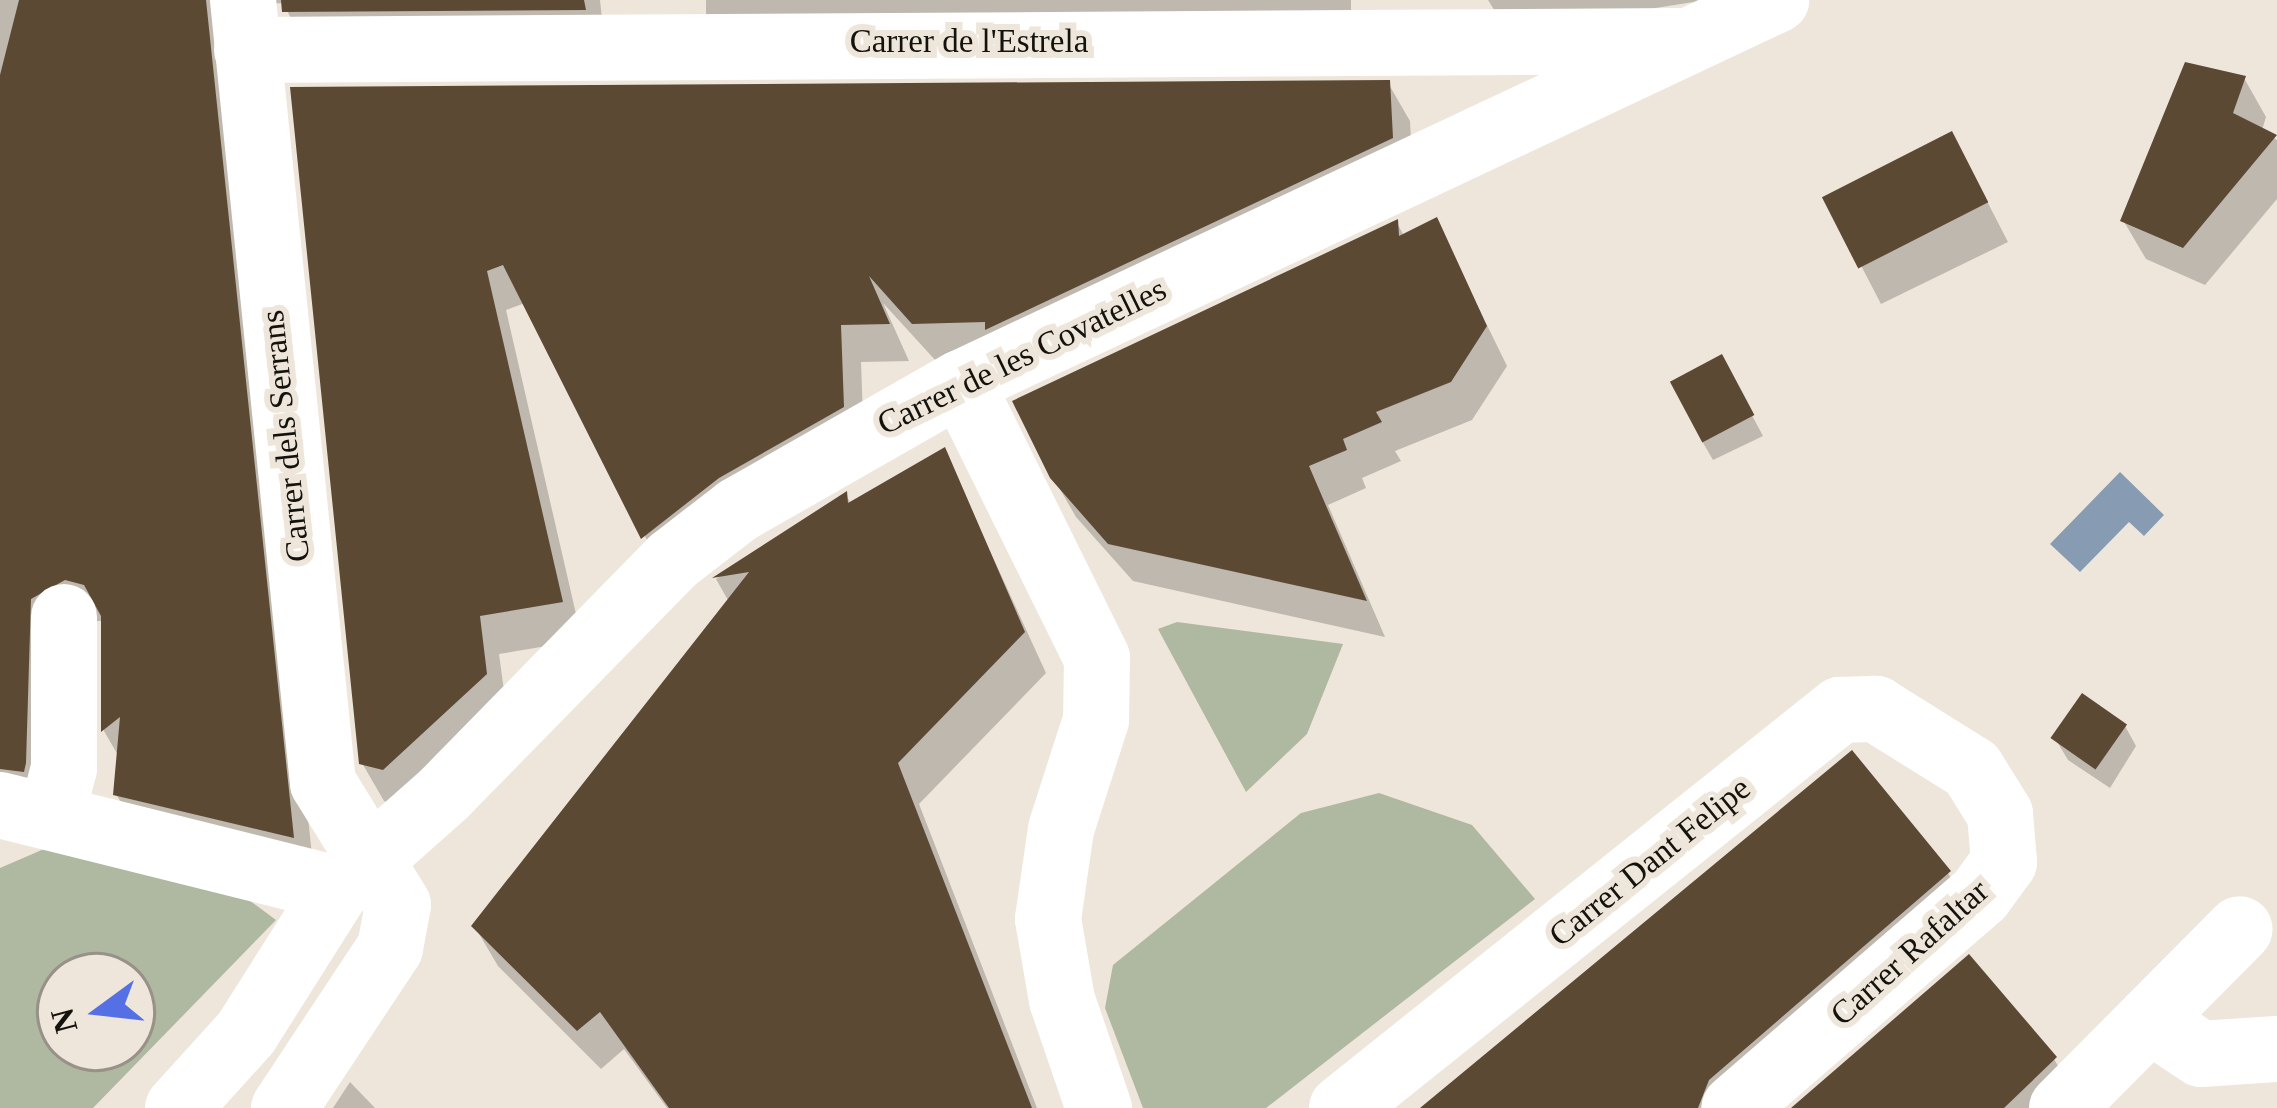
<!DOCTYPE html>
<style>
body{margin:0}
#map{position:relative;width:2277px;height:1108px;overflow:hidden;background:#eee6da;font-family:Georgia,serif}
div>[style]{position:absolute}
.green>*{inset:0;background:#afb8a0}
.water>*{inset:0;background:#879cb2}
.shadow>*{inset:0;background:#0003;transform-origin:0 0}
.building>*{inset:0;background:#5b4934;transform-origin:0 0}
.minor>*{height:66px;margin:-33px;padding:0 33px;transform-origin:33px;border-radius:33px;background:#fff}
span{translate:-50% -50%;white-space:nowrap;text-align:center;line-height:1.15;-webkit-text-stroke:12px #eee6da;paint-order:stroke}
.street-label{font-size:33px;color:#14120d}
.north{position:absolute;left:36px;top:952px;width:120px;height:120px;box-sizing:border-box;background:#eee6da;border:3px solid #979188;border-radius:50%;rotate:255deg;font-size:33px;font-weight:700;line-height:48px;text-align:center;color:#14120d}
.north::after{content:'';display:block;margin:auto;width:42px;height:54px;background:#5570e5;clip-path:polygon(50% 0,100% 100%,50% 72%,0 100%)}
</style>
<div id="map">
<div class="green">
<i style="clip-path:polygon(1177px 622px,1343px 644px,1307px 734px,1246px 792px,1158px 629px)"></i>
<i style="clip-path:polygon(1379px 793px,1472px 825px,1535px 899px,1266px 1108px,1143px 1108px,1105px 1008px,1113px 965px,1301px 813px)"></i>
<i style="clip-path:polygon(evenodd,44px 849px,238px 892px,276px 920px,93px 1108px,0 1108px,0 868px,44px 849px,60px 976px,132px 976px,132px 1048px,60px 1048px,60px 976px)"></i>
</div>
<div class="water">
<i style="clip-path:polygon(2120px 472px,2164px 515px,2144px 536px,2129px 522px,2080px 572px,2050px 544px)"></i>
</div>
<div class="shadow">
<i style="clip-path:polygon(0 0,600px 0,605px 47px,307px 49px,283px 3px,243px 6px,226px 43px,314px 874px,138px 832px,116px 794px,119px 757px,104px 731px,104px 621px,68px 621px,44px 809px,0 813px)"></i>
<i style="left:706px;top:0;width:645px;height:52px"></i>
<i style="clip-path:polygon(1488px 0,1706px 0,1580px 20px,1501px 21px)"></i>
<i style="clip-path:polygon(2244px 78px,2266px 117px,2262px 130px,2277px 140px,2277px 199px,2205px 285px,2146px 259px,2123px 220px)"></i>
<i style="clip-path:polygon(1388px 83px,1410px 121px,1413px 177px,936px 361px,883px 303px,909px 361px,861px 362px,864px 445px,665px 575px,525px 303px,506px 310px,582px 640px,499px 654px,507px 713px,405px 807px,384px 801px,362px 763px,293px 90px)"></i>
<i style="clip-path:polygon(1973px 174px,2008px 242px,1881px 304px,1826px 198px)"></i>
<i style="clip-path:polygon(1436px 221px,1507px 366px,1472px 420px,1395px 451px,1401px 461px,1362px 478px,1366px 488px,1328px 505px,1385px 637px,1133px 581px,1076px 517px,1053px 477px,1397px 223px,1404px 236px)"></i>
<i style="clip-path:polygon(1732px 378px,1763px 436px,1713px 460px,1702px 441px)"></i>
<i style="clip-path:polygon(944px 451px,1046px 673px,919px 804px,1037px 1108px,667px 1108px,624px 1049px,601px 1069px,498px 966px,475px 927px,729px 602px,716px 579px,846px 495px,851px 504px)"></i>
<i style="clip-path:polygon(2125px 726px,2136px 746px,2110px 788px,2068px 760px,2056px 740px)"></i>
<i style="clip-path:polygon(1948px 873px,1970px 910px,1742px 1108px,1422px 1108px)"></i>
<i style="clip-path:polygon(2054px 1059px,2076px 1097px,2065px 1108px,1796px 1108px)"></i>
<i style="clip-path:polygon(350px 1082px,375px 1108px,333px 1108px)"></i>
</div>
<div class="building">
<i style="clip-path:polygon(19px 0,206px 0,294px 838px,113px 795px,120px 717px,101px 732px,101px 616px,84px 585px,65px 580px,31px 599px,26px 763px,24px 772px,0 769px,0 75px)"></i>
<i style="clip-path:polygon(281px 0,584px 0,586px 10px,282px 12px)"></i>
<i style="clip-path:polygon(2185px 62px,2246px 76px,2233px 113px,2277px 135px,2183px 248px,2120px 221px)"></i>
<i style="clip-path:polygon(1390px 80px,1393px 138px,985px 330px,985px 322px,912px 324px,869px 276px,890px 324px,841px 325px,844px 407px,719px 478px,641px 539px,503px 265px,487px 271px,563px 602px,480px 616px,487px 674px,383px 770px,359px 764px,290px 87px)"></i>
<i style="left:1952px;top:131px;width:80px;height:146px;rotate:63deg"></i>
<i style="clip-path:polygon(1437px 217px,1487px 326px,1451px 382px,1376px 412px,1382px 422px,1343px 439px,1347px 450px,1309px 466px,1367px 601px,1108px 544px,1050px 478px,1012px 401px,1398px 219px,1399px 236px)"></i>
<i style="left:1722px;top:354px;width:69px;height:59px;rotate:62deg"></i>
<i style="clip-path:polygon(945px 447px,1025px 632px,898px 763px,1032px 1108px,669px 1108px,600px 1012px,577px 1031px,471px 926px,749px 572px,712px 578px,847px 491px,848px 503px)"></i>
<i style="left:2082px;top:693px;width:55px;height:55px;rotate:35deg"></i>
<i style="clip-path:polygon(1852px 750px,1951px 871px,1709px 1080px,1698px 1108px,1420px 1108px)"></i>
<i style="clip-path:polygon(1969px 954px,2057px 1057px,2004px 1108px,1791px 1108px)"></i>
</div>
<div class="minor">
<i style="left:243px;top:0;width:787px;rotate:84.17deg"></i>
<i style="left:323px;top:783px;width:143px;rotate:58.4deg"></i>
<i style="left:398px;top:905px;width:44px;rotate:100.5deg"></i>
<i style="left:390px;top:948px;width:192px;rotate:123.5deg"></i>
<i style="left:247px;top:50px;width:1431px;rotate:-0.36deg"></i>
<i style="left:961px;top:383px;width:307px;rotate:63.7deg"></i>
<i style="left:1097px;top:658px;width:62px;rotate:90.9deg"></i>
<i style="left:1096px;top:720px;width:114px;rotate:107.8deg"></i>
<i style="left:1061px;top:829px;width:91px;rotate:98.2deg"></i>
<i style="left:1048px;top:919px;width:82px;rotate:80.2deg"></i>
<i style="left:1062px;top:1000px;width:114px;rotate:71.1deg"></i>
<i style="left:0;top:805px;width:347px;rotate:14deg"></i>
<i style="left:51px;top:817px;width:51px;rotate:-75.1deg"></i>
<i style="left:64px;top:768px;width:151px;rotate:-90deg"></i>
<i style="left:2150px;top:1020px;width:61px;rotate:33.7deg"></i>
<i style="left:2201px;top:1054px;width:76px;rotate:-3.8deg"></i>
<i style="left:178px;top:1108px;width:101px;rotate:-47.8deg"></i>
<i style="left:246px;top:1033px;width:170px;rotate:-57.7deg"></i>
<i style="left:337px;top:889px;width:143px;rotate:-41.6deg"></i>
<i style="left:444px;top:794px;width:326px;rotate:-45.6deg"></i>
<i style="left:672px;top:561px;width:83px;rotate:-37.7deg"></i>
<i style="left:738px;top:510px;width:257px;rotate:-29.7deg"></i>
<i style="left:961px;top:383px;width:901px;rotate:-25.17deg"></i>
<i style="left:1342px;top:1108px;width:638px;rotate:-38.63deg"></i>
<i style="left:1840px;top:710px;width:36px;rotate:-2deg"></i>
<i style="left:1876px;top:709px;width:113px;rotate:32deg"></i>
<i style="left:1972px;top:769px;width:53px;rotate:58.1deg"></i>
<i style="left:2000px;top:814px;width:48px;rotate:85.2deg"></i>
<i style="left:2004px;top:862px;width:41px;rotate:126deg"></i>
<i style="left:1980px;top:895px;width:325px;rotate:139.1deg"></i>
<i style="left:2062px;top:1108px;width:252px;rotate:-45.2deg"></i>
</div>
<div class="street-label">
<span style="left:969px;top:42px">Carrer de l'Estrela</span>
<span style="left:1022px;top:357px;rotate:-26deg">Carrer de les Covatelles</span>
<span style="left:286px;top:436px;rotate:-96deg">Carrer dels Serrans</span>
<span style="left:1650px;top:862px;rotate:-39deg">Carrer Dant Felipe</span>
<span style="left:1910px;top:953px;rotate:-42deg">Carrer Rafaltar</span>
</div>
<div class="north">N</div>
</div>
